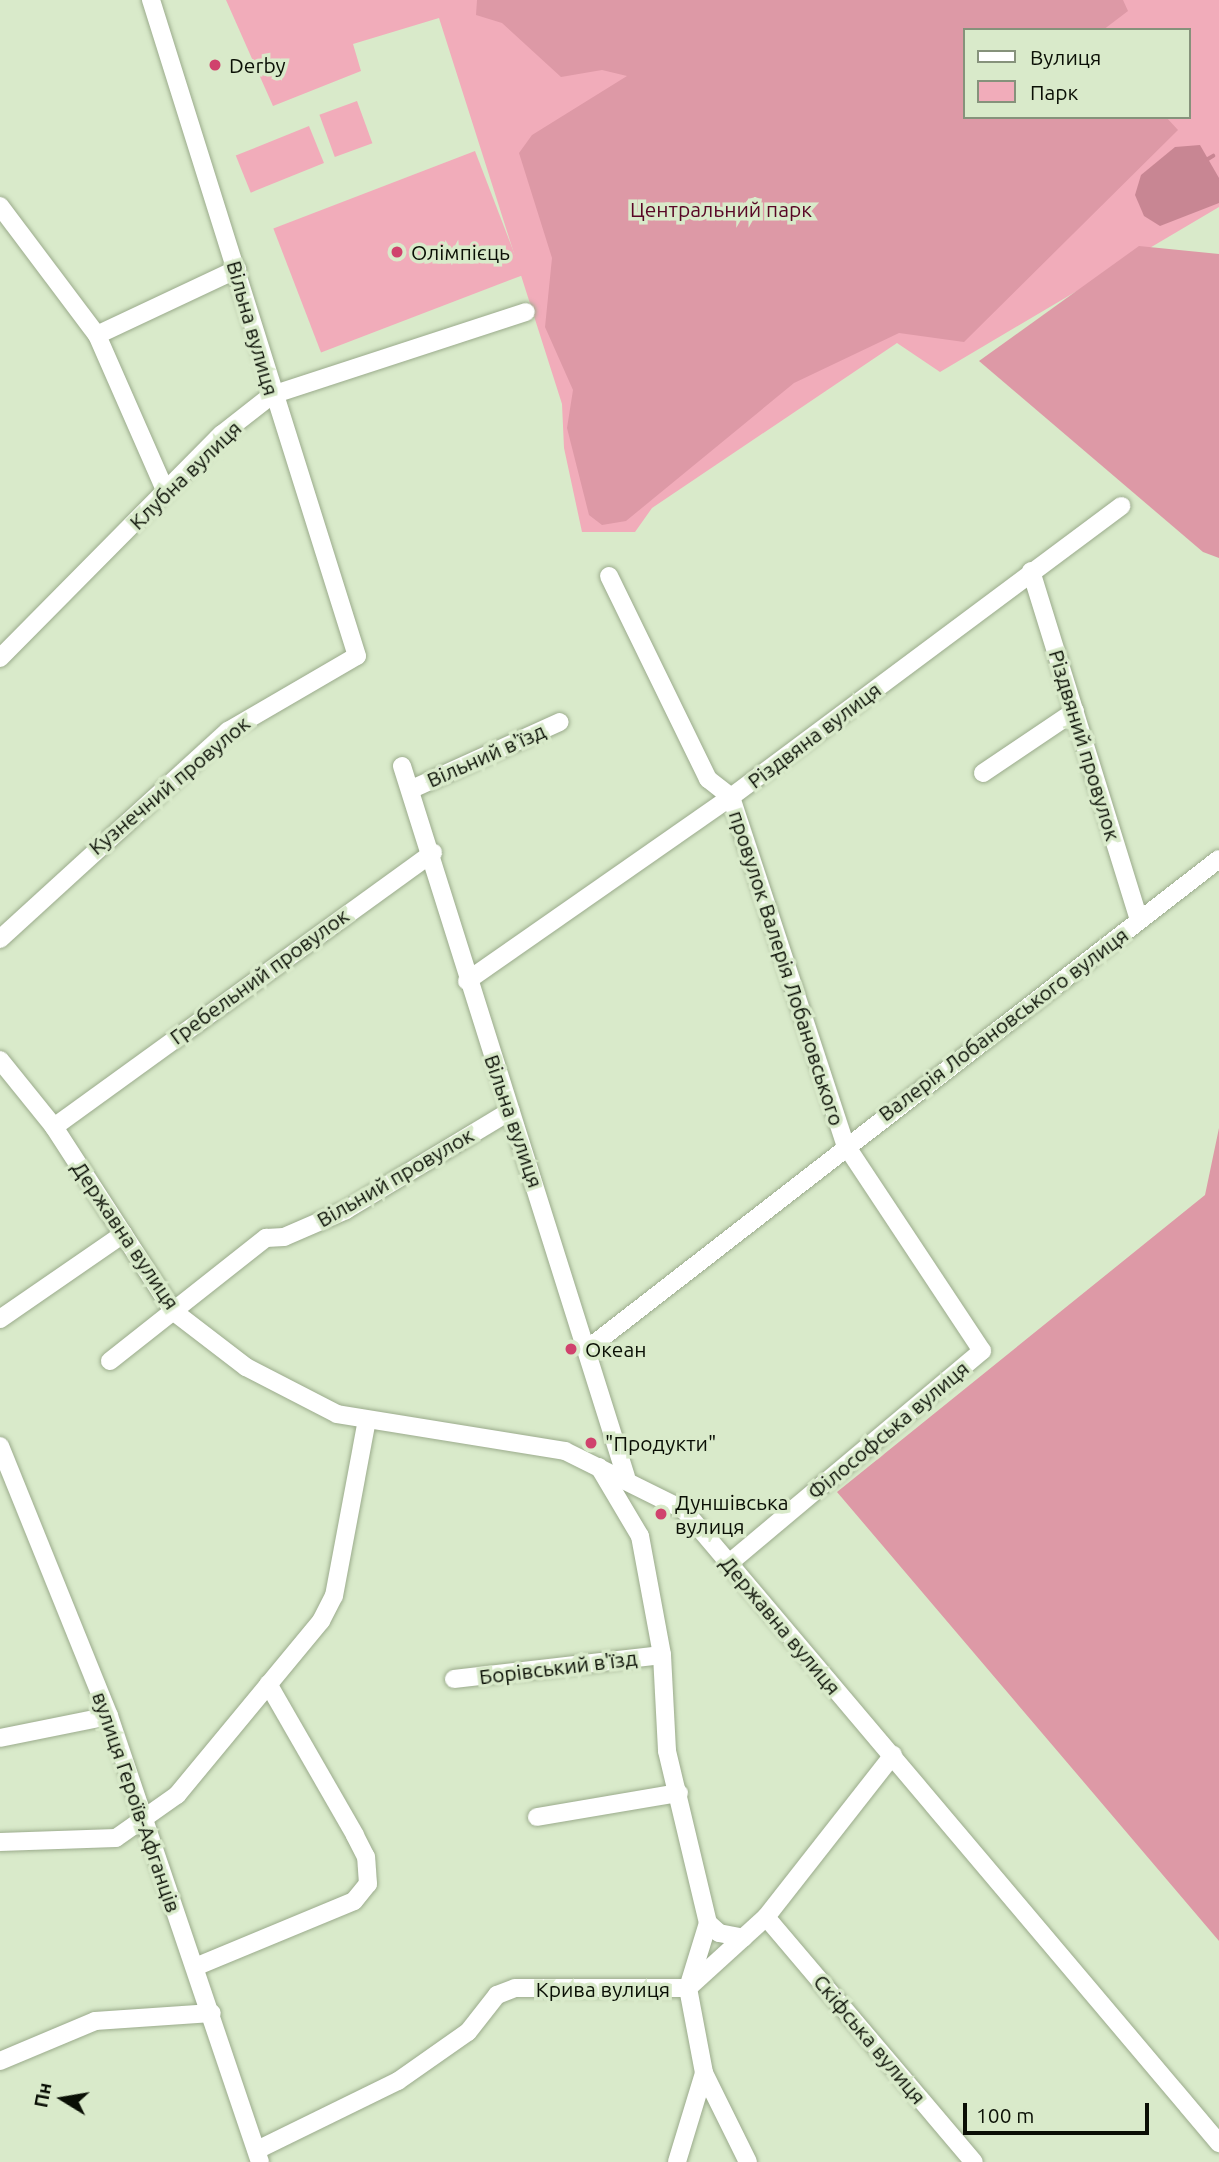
<!DOCTYPE html>
<meta charset="utf-8">
<style>
body{margin:0}
#map{position:relative;width:1219px;height:2162px;overflow:hidden;background:#d9eaca;font-family:Ubuntu,sans-serif}
div>[style]{position:absolute}
.green>*{inset:0;background:#f1acba;transform-origin:0 0}
.forest>*{inset:0;background:#dd99a6}
.water>*{inset:0;background:#c88693}
.stream>*{height:3.5px;margin:-1.75px;padding:0 1.75px;transform-origin:1.75px;border-radius:1.75px;background:#c88693}
.roads{filter:drop-shadow(0 0 2px #9bab8c) drop-shadow(0 0 2px #9bab8c)}
.minor>*{height:18px;margin:-9px;padding:0 9px;transform-origin:9px;border-radius:9px;background:#fff}
.dots>*{width:19px;height:19px;translate:-50% -50%;box-sizing:border-box;border:4px solid #d9eaca;border-radius:50%}
span{translate:-50% -50%;white-space:nowrap;text-align:center;line-height:1.15;-webkit-text-stroke:7px #d9eaca;paint-order:stroke}
.poi-label{font-size:21px;color:#0a0f05}
.left{translate:0 -50%;text-align:left}
.park-label{font-size:21px;color:#580625}
.street-label{font-size:21px;color:#0a0f05}
.legend{position:absolute;left:963px;top:28px;width:228px;height:91px;box-sizing:border-box;background:#d9eaca;border:2px solid #86927b;margin:0;padding:9px 12px;list-style:none;font-size:21px;color:#0a0f05}
.legend li{display:flex;align-items:center;gap:14px;height:35px}
.legend b{width:35px;border:2px solid #86927b}
.north{position:absolute;left:28px;top:2064px;width:70px;height:70px;-webkit-text-stroke:5px #d9eaca;paint-order:stroke;rotate:281deg;font-size:19px;font-weight:700;line-height:28px;text-align:center;color:#0a0f05}
.north::after{content:'';display:block;margin:auto;width:24px;height:32px;background:#0a0f05;clip-path:polygon(50% 0,100% 100%,50% 72%,0 100%)}
.scale{position:absolute;left:963px;top:2103px;width:186px;height:32px;box-sizing:border-box;border:4px solid #0a0f05;border-top:0;padding-left:9px;font-size:21px;line-height:24px;white-space:nowrap;color:#0a0f05;-webkit-text-stroke:5px #d9eaca;paint-order:stroke}
</style>
<div id="map">
<div class="green">
<i style="clip-path:polygon(evenodd,226px 0,1219px 0,1219px 207px,940px 372px,897px 343px,652px 508px,635px 532px,582px 532px,564px 448px,562px 404px,439px 18px,353px 44px,361px 71px,273px 106px,226px 0,965px 30px,1189px 30px,1189px 117px,965px 117px,965px 30px)"></i>
<i style="left:357px;top:101px;width:45px;height:40px;rotate:70deg"></i>
<i style="left:309px;top:126px;width:40px;height:79px;rotate:68deg"></i>
<i style="left:475px;top:151px;width:133px;height:216px;rotate:69deg"></i>
</div>
<div class="forest">
<i style="clip-path:polygon(477px 0,1123px 0,1128px 11px,1103px 30px,965px 30px,965px 117px,1166px 117px,1178px 130px,964px 342px,899px 333px,794px 383px,626px 521px,602px 525px,589px 515px,567px 428px,573px 390px,545px 327px,552px 258px,519px 153px,532px 135px,627px 76px,602px 70px,561px 77px,502px 23px,476px 15px)"></i>
<i style="clip-path:polygon(1139px 246px,1219px 254px,1219px 558px,1203px 552px,979px 361px)"></i>
<i style="clip-path:polygon(1219px 1128px,1219px 1941px,837px 1492px,1205px 1195px)"></i>
</div>
<div class="water">
<i style="clip-path:polygon(1200px 145px,1219px 178px,1219px 203px,1160px 226px,1144px 216px,1135px 195px,1141px 175px,1175px 147px)"></i>
</div>
<div class="stream">
<i style="left:1208px;top:159px;width:6px;rotate:-31deg"></i>
</div>
<div class="roads">
<div class="minor">
<i style="left:0;top:206px;width:161px;rotate:53.1deg"></i>
<i style="left:97px;top:335px;width:171px;rotate:66.3deg"></i>
<i style="left:97px;top:335px;width:155px;rotate:-25.2deg"></i>
<i style="left:1031px;top:571px;width:364px;rotate:72.8deg"></i>
<i style="left:609px;top:576px;width:226px;rotate:64deg"></i>
<i style="left:708px;top:779px;width:29px;rotate:38deg"></i>
<i style="left:731px;top:797px;width:365px;rotate:71.8deg"></i>
<i style="left:845px;top:1144px;width:248px;rotate:56.5deg"></i>
<i style="left:982px;top:1351px;width:330px;rotate:140deg"></i>
<i style="left:0;top:658px;width:315px;rotate:-45.3deg"></i>
<i style="left:222px;top:434px;width:63px;rotate:-38deg"></i>
<i style="left:272px;top:395px;width:267px;rotate:-18.1deg"></i>
<i style="left:402px;top:766px;width:745px;rotate:72.51deg"></i>
<i style="left:983px;top:773px;width:111px;rotate:-34deg"></i>
<i style="left:412px;top:789px;width:162px;rotate:-24.4deg"></i>
<i style="left:0;top:939px;width:309px;rotate:-42.4deg"></i>
<i style="left:228px;top:731px;width:149px;rotate:-30.2deg"></i>
<i style="left:357px;top:656px;width:688px;rotate:-107.43deg"></i>
<i style="left:467px;top:981px;width:322px;rotate:-34.9deg"></i>
<i style="left:731px;top:797px;width:487px;rotate:-36.7deg"></i>
<i style="left:0;top:1060px;width:86px;rotate:51.1deg"></i>
<i style="left:54px;top:1127px;width:219px;rotate:57.1deg"></i>
<i style="left:173px;top:1311px;width:92px;rotate:37.5deg"></i>
<i style="left:246px;top:1367px;width:102px;rotate:27.3deg"></i>
<i style="left:337px;top:1414px;width:231px;rotate:9.2deg"></i>
<i style="left:565px;top:1451px;width:133px;rotate:26.4deg"></i>
<i style="left:684px;top:1510px;width:829px;rotate:49.8deg"></i>
<i style="left:54px;top:1127px;width:468px;rotate:-35.9deg"></i>
<i style="left:0;top:1319px;width:150px;rotate:-34.6deg"></i>
<i style="left:590px;top:1347px;width:796px;rotate:-37.81deg"></i>
<i style="left:110px;top:1361px;width:199px;rotate:-38.3deg"></i>
<i style="left:266px;top:1238px;width:18px;rotate:-3deg"></i>
<i style="left:284px;top:1237px;width:68px;rotate:-23.5deg"></i>
<i style="left:346px;top:1210px;width:192px;rotate:-31.1deg"></i>
<i style="left:0;top:1446px;width:291px;rotate:68deg"></i>
<i style="left:109px;top:1716px;width:471px;rotate:71.3deg"></i>
<i style="left:599px;top:1467px;width:80px;rotate:59.3deg"></i>
<i style="left:640px;top:1536px;width:121px;rotate:79.5deg"></i>
<i style="left:662px;top:1655px;width:96px;rotate:87deg"></i>
<i style="left:667px;top:1751px;width:177px;rotate:76.6deg"></i>
<i style="left:708px;top:1923px;width:68px;rotate:107.1deg"></i>
<i style="left:688px;top:1988px;width:86px;rotate:79.3deg"></i>
<i style="left:704px;top:2073px;width:93px;rotate:106.9deg"></i>
<i style="left:454px;top:1679px;width:209px;rotate:-6.6deg"></i>
<i style="left:0;top:1738px;width:111px;rotate:-11.4deg"></i>
<i style="left:537px;top:1817px;width:144px;rotate:-9.6deg"></i>
<i style="left:0;top:1842px;width:116px;rotate:-2deg"></i>
<i style="left:116px;top:1838px;width:75px;rotate:-35.2deg"></i>
<i style="left:177px;top:1795px;width:226px;rotate:-50.4deg"></i>
<i style="left:321px;top:1621px;width:28px;rotate:-63deg"></i>
<i style="left:334px;top:1596px;width:179px;rotate:-79.4deg"></i>
<i style="left:766px;top:1917px;width:321px;rotate:49.7deg"></i>
<i style="left:708px;top:1923px;width:15px;rotate:42deg"></i>
<i style="left:719px;top:1933px;width:25px;rotate:11deg"></i>
<i style="left:195px;top:1967px;width:172px;rotate:-22.5deg"></i>
<i style="left:354px;top:1901px;width:22px;rotate:-51deg"></i>
<i style="left:368px;top:1884px;width:27px;rotate:-94deg"></i>
<i style="left:366px;top:1857px;width:25px;rotate:-117deg"></i>
<i style="left:355px;top:1835px;width:174px;rotate:-119.9deg"></i>
<i style="left:0;top:2061px;width:103px;rotate:-22.8deg"></i>
<i style="left:95px;top:2021px;width:117px;rotate:-3.9deg"></i>
<i style="left:704px;top:2073px;width:99px;rotate:63.7deg"></i>
<i style="left:257px;top:2150px;width:157px;rotate:-26.1deg"></i>
<i style="left:398px;top:2081px;width:85px;rotate:-35deg"></i>
<i style="left:468px;top:2032px;width:47px;rotate:-51.9deg"></i>
<i style="left:497px;top:1995px;width:19px;rotate:-21deg"></i>
<i style="left:515px;top:1988px;width:173px"></i>
<i style="left:688px;top:1988px;width:105px;rotate:-42.3deg"></i>
<i style="left:766px;top:1917px;width:206px;rotate:-51.9deg"></i>
</div>
</div>
<div class="dots">
<i style="left:215px;top:65px;background:#d0426d"></i>
<i style="left:397px;top:252px;background:#d0426d"></i>
<i style="left:571px;top:1349px;background:#d0426d"></i>
<i style="left:591px;top:1443px;background:#d0426d"></i>
<i style="left:661px;top:1514px;background:#d0426d"></i>
</div>
<div class="poi-label">
<span class="left" style="left:229px;top:65px">Derby</span>
<span class="left" style="left:411px;top:252px">Олімпієць</span>
<span class="left" style="left:585px;top:1349px">Океан</span>
<span class="left" style="left:605px;top:1443px">"Продукти"</span>
<span class="left" style="left:675px;top:1514px">Дуншівська<br>вулиця</span>
</div>
<div class="park-label">
<span style="left:721px;top:209px">Центральний парк</span>
</div>
<div class="street-label">
<span style="left:253px;top:328px;rotate:74deg">Вільна вулиця</span>
<span style="left:185px;top:475px;rotate:-44deg">Клубна вулиця</span>
<span style="left:814px;top:735px;rotate:-37deg">Різдвяна вулиця</span>
<span style="left:1085px;top:745px;rotate:73deg">Різдвяний провулок</span>
<span style="left:486px;top:755px;rotate:-24deg">Вільний в'їзд</span>
<span style="left:169px;top:785px;rotate:-40deg">Кузнечний провулок</span>
<span style="left:787px;top:968px;rotate:72deg">провулок Валерія Лобановського</span>
<span style="left:259px;top:976px;rotate:-36deg">Гребельний провулок</span>
<span style="left:1003px;top:1024px;rotate:-37deg">Валерія Лобановського вулиця</span>
<span style="left:514px;top:1121px;rotate:71deg">Вільна вулиця</span>
<span style="left:395px;top:1177px;rotate:-30deg">Вільний провулок</span>
<span style="left:126px;top:1235px;rotate:56deg">Державна вулиця</span>
<span style="left:888px;top:1430px;rotate:-40deg">Філософська вулиця</span>
<span style="left:781px;top:1625px;rotate:50deg">Державна вулиця</span>
<span style="left:558px;top:1667px;rotate:-7deg">Борівський в'їзд</span>
<span style="left:137px;top:1802px;rotate:71deg">вулиця Героїв-Афганців</span>
<span style="left:603px;top:1989px">Крива вулиця</span>
<span style="left:870px;top:2039px;rotate:50deg">Скіфська вулиця</span>
</div>
<ul class="legend">
<li><b style="height:9px;background:#fff"></b>Вулиця</li>
<li><b style="height:19px;background:#f1acba"></b>Парк</li>
</ul>
<div class="north">Пн</div>
<div class="scale">100 m</div>
</div>
